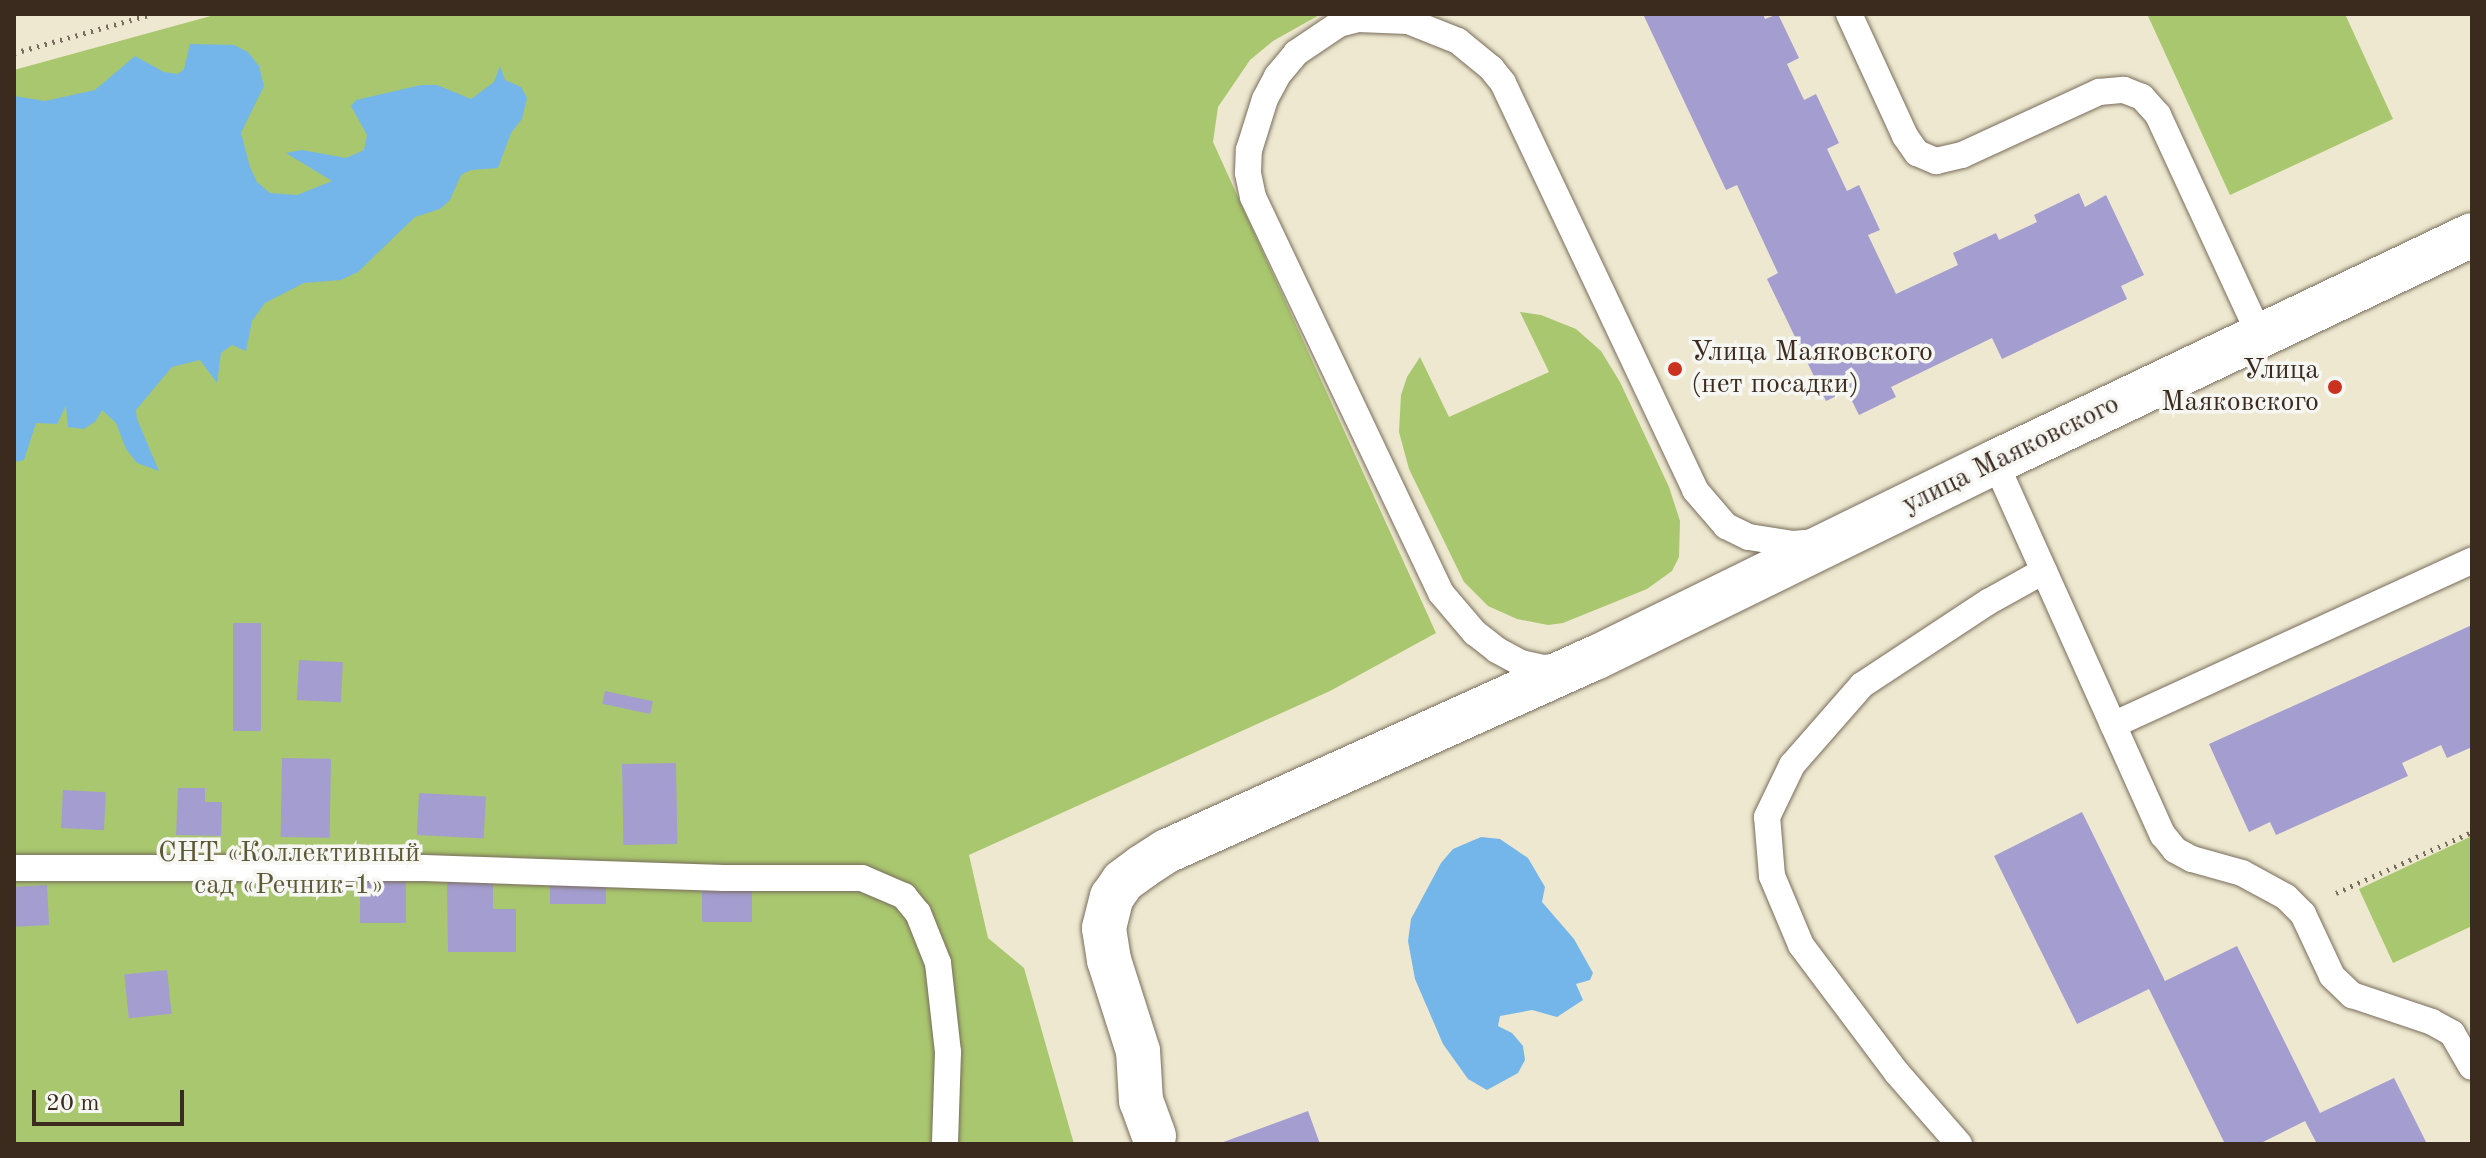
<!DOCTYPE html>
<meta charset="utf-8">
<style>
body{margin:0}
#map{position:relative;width:2486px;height:1158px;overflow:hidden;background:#ede8cf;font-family:"Old Standard TT",serif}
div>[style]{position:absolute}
.green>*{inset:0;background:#a9c76e}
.water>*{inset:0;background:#74b6e9}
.building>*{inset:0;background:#a49dcf;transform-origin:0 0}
.path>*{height:5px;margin-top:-2.5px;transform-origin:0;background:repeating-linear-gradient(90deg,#796c5c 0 2px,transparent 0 8px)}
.roads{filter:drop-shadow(0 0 2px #796c5c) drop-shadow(0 0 2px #796c5c)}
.service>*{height:26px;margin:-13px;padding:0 13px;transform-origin:13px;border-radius:13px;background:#fff}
.minor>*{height:44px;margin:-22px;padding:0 22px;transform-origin:22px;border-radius:22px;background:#fff}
.dots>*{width:22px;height:22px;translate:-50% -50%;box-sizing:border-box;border:4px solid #f6f6f2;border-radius:50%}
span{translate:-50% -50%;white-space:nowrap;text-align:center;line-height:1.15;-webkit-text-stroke:7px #f6f6f2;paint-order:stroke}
.poi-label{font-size:28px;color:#3b2a1e}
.left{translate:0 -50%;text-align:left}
.right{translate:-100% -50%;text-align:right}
.street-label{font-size:28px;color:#3b2a1e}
.park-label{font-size:28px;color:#5c5936}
.frame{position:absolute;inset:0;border:16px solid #3b2a1e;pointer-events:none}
.scale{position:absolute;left:32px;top:1090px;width:152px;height:36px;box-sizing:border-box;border:4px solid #3b2a1e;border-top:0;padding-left:10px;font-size:24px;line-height:28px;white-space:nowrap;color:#3b2a1e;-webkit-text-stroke:6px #f6f6f2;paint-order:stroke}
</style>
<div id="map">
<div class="green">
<i style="clip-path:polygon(218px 14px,1321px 14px,1273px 41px,1250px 60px,1218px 107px,1213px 142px,1436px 633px,1330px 691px,969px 855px,988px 938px,1024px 968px,1074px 1144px,14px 1144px,14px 70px)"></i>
<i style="clip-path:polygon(2152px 14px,2345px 14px,2393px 119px,2230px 195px,2148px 16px)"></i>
<i style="clip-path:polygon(1520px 312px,1541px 315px,1576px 329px,1601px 351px,1620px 382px,1669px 487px,1680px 521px,1679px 557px,1672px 571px,1647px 589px,1563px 623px,1548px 625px,1517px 619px,1488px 606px,1464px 582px,1409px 469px,1399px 432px,1401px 395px,1407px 377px,1420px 357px,1449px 417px,1549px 372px)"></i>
<i style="clip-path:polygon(2472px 836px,2472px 926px,2393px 963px,2359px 889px)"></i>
</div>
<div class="water">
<i style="clip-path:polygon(190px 44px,234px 45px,248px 52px,259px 66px,264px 86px,241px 133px,250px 167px,257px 182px,270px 193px,297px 195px,332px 181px,286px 153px,302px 150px,346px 158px,364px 150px,367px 135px,351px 106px,356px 100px,421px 85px,437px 85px,471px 99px,494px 82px,500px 66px,505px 80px,521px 87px,527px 98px,522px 119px,511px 133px,498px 168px,471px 170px,461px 175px,450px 200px,440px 209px,415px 217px,358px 272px,341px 280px,304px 283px,265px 303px,252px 321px,246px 351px,232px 345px,221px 353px,217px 383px,200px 360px,172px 367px,136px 410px,137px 419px,159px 471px,137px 463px,126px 449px,116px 423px,102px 410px,96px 421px,84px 429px,68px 427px,66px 406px,57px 424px,36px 423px,24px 460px,14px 462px,14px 96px,45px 101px,95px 90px,135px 56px,164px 72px,178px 74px,184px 69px)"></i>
<i style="clip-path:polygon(1481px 837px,1500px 839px,1528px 858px,1545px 887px,1542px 902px,1574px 939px,1593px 973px,1590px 980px,1576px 984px,1583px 1000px,1557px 1017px,1532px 1010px,1500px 1016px,1498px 1026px,1512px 1033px,1523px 1046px,1525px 1060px,1518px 1073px,1487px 1090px,1468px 1079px,1443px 1044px,1415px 979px,1408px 941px,1411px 919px,1441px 863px,1453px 849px)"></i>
</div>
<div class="building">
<i style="clip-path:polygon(1643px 14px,1763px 14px,1765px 19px,1778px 14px,1799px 58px,1787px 64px,1804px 100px,1816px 94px,1839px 143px,1827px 149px,1847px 191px,1859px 185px,1880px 230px,1868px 235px,1896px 294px,1958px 265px,1953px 253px,1996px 233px,1999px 240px,2037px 222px,2034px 215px,2079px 193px,2085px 207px,2106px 195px,2144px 275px,2121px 286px,2127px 299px,2002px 359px,1992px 338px,1891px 387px,1896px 397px,1859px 415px,1847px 391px,1826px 401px,1767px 279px,1778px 273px,1737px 185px,1726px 190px)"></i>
<i style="left:233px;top:623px;width:28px;height:108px"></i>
<i style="clip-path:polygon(2472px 625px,2472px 747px,2447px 758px,2441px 745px,2402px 763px,2408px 776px,2276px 835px,2270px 822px,2249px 832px,2209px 744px)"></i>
<i style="left:299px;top:660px;width:44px;height:40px;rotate:3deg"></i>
<i style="left:605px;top:691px;width:49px;height:13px;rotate:12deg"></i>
<i style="left:282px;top:758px;width:49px;height:79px;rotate:1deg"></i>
<i style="left:676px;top:763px;width:81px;height:54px;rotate:89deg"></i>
<i style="clip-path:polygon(178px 788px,205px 788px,205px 802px,222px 802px,221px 836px,176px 835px)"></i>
<i style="left:63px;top:790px;width:43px;height:38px;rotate:3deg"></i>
<i style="left:419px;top:793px;width:67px;height:42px;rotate:3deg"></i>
<i style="clip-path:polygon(2082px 812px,2165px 981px,2237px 946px,2320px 1113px,2394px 1078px,2427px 1144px,2317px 1144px,2305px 1121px,2259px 1144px,2225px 1144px,2149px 989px,2077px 1024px,1994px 856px)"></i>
<i style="clip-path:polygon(447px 880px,493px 880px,493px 909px,516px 909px,516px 952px,448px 952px)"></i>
<i style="left:550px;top:880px;width:56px;height:24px"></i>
<i style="left:360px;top:881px;width:46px;height:42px"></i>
<i style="left:702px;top:882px;width:50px;height:40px"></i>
<i style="left:47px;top:885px;width:40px;height:33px;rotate:87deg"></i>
<i style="left:167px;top:970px;width:44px;height:43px;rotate:84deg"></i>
<i style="clip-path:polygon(1308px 1111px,1320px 1144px,1218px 1144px)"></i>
</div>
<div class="path">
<i style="left:14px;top:53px;width:143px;rotate:-15.8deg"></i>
<i style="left:2336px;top:893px;width:149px;rotate:-24.2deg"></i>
</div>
<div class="roads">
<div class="service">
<i style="left:1849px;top:14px;width:134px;rotate:65.3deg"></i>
<i style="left:1905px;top:136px;width:21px;rotate:55deg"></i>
<i style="left:1917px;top:153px;width:21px;rotate:23deg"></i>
<i style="left:1936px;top:161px;width:27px;rotate:-13deg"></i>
<i style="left:1962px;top:155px;width:151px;rotate:-24.7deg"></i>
<i style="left:2099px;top:92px;width:25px;rotate:-5deg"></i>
<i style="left:2124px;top:90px;width:19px;rotate:21deg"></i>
<i style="left:2142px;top:97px;width:24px;rotate:48deg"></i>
<i style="left:2158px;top:115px;width:243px;rotate:65.2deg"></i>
<i style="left:1995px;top:462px;width:409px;rotate:65.8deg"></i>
<i style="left:2163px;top:835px;width:19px;rotate:51deg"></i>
<i style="left:2175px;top:850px;width:19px;rotate:28deg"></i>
<i style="left:2192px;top:859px;width:52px;rotate:15.6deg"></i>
<i style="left:2242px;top:873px;width:50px;rotate:28.6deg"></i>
<i style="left:2286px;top:897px;width:24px;rotate:45deg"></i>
<i style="left:2303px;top:914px;width:68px;rotate:64.9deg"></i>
<i style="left:2332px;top:976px;width:28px;rotate:44deg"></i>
<i style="left:2352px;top:995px;width:84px;rotate:18.6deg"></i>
<i style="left:2432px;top:1022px;width:23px;rotate:29deg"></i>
<i style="left:2452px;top:1033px;width:39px;rotate:60deg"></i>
<i style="left:1560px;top:666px;width:17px;rotate:173deg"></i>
<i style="left:1543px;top:668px;width:23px;rotate:-167deg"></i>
<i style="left:1521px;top:663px;width:27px;rotate:-152deg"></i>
<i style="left:1497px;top:650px;width:28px;rotate:-142deg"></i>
<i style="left:1475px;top:633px;width:52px;rotate:-130.4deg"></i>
<i style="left:1441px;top:593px;width:438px;rotate:-115.4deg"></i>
<i style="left:1253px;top:197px;width:25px;rotate:-102deg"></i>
<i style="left:1248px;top:173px;width:23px;rotate:-88deg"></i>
<i style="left:1249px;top:150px;width:53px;rotate:-72.6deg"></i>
<i style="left:1265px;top:99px;width:26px;rotate:-62deg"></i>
<i style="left:1277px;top:76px;width:30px;rotate:-50deg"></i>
<i style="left:1296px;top:53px;width:52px;rotate:-34deg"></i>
<i style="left:1339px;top:24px;width:20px;rotate:-15deg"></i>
<i style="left:1358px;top:19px;width:50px;rotate:2.3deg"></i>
<i style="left:1408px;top:21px;width:54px;rotate:21.8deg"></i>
<i style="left:1458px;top:41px;width:43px;rotate:39.3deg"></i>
<i style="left:1491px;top:68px;width:19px;rotate:51deg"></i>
<i style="left:1503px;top:83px;width:450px;rotate:64.7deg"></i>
<i style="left:1695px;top:490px;width:48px;rotate:49.3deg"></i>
<i style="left:1726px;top:526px;width:25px;rotate:26deg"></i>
<i style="left:1749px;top:537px;width:45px;rotate:9deg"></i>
<i style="left:1793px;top:544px;width:21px;rotate:-5deg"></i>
<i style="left:2113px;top:725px;width:395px;rotate:-24.6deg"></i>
<i style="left:14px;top:868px;width:410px"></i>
<i style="left:424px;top:868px;width:300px;rotate:1.9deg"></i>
<i style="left:724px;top:878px;width:138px"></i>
<i style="left:862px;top:878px;width:46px;rotate:23.2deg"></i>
<i style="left:904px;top:896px;width:22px;rotate:51deg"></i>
<i style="left:918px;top:913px;width:54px;rotate:68.2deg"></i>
<i style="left:938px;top:963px;width:90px;rotate:83.6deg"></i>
<i style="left:948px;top:1052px;width:92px;rotate:91.9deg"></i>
<i style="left:1959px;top:1144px;width:94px;rotate:-131.1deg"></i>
<i style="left:1897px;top:1073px;width:160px;rotate:-126.9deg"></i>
<i style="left:1801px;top:945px;width:75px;rotate:-112.8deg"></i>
<i style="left:1772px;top:876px;width:59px;rotate:-94.8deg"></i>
<i style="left:1767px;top:817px;width:58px;rotate:-64.3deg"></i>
<i style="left:1792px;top:765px;width:106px;rotate:-48.8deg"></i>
<i style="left:1862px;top:685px;width:151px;rotate:-33.4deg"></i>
<i style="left:1988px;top:602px;width:64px;rotate:-29deg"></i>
</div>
<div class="minor">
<i style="left:1154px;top:1136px;width:37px;rotate:-110deg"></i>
<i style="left:1141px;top:1101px;width:50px;rotate:-93.4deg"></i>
<i style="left:1138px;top:1051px;width:96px;rotate:-107.7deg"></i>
<i style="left:1109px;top:960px;width:32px;rotate:-99deg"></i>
<i style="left:1104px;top:928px;width:32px;rotate:-76deg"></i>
<i style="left:1112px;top:897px;width:19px;rotate:-55deg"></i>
<i style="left:1123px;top:881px;width:24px;rotate:-36deg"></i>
<i style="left:1142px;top:867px;width:30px;rotate:-33deg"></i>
<i style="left:1167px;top:851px;width:470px;rotate:-24.3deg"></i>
<i style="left:1595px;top:658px;width:445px;rotate:-26.1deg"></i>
<i style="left:1995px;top:462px;width:528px;rotate:-25.45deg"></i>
</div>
</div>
<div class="dots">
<i style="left:1675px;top:369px;background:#c8321e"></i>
<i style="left:2335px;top:387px;background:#c8321e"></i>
</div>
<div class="poi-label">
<span class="left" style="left:1691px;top:369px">Улица Маяковского<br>(нет посадки)</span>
<span class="right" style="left:2319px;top:387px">Улица<br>Маяковского</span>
</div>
<div class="street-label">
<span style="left:2011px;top:455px;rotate:-26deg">улица Маяковского</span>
</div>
<div class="park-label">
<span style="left:289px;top:870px">СНТ «Коллективный<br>сад «Речник-1»</span>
</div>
<div class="frame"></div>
<div class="scale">20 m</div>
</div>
